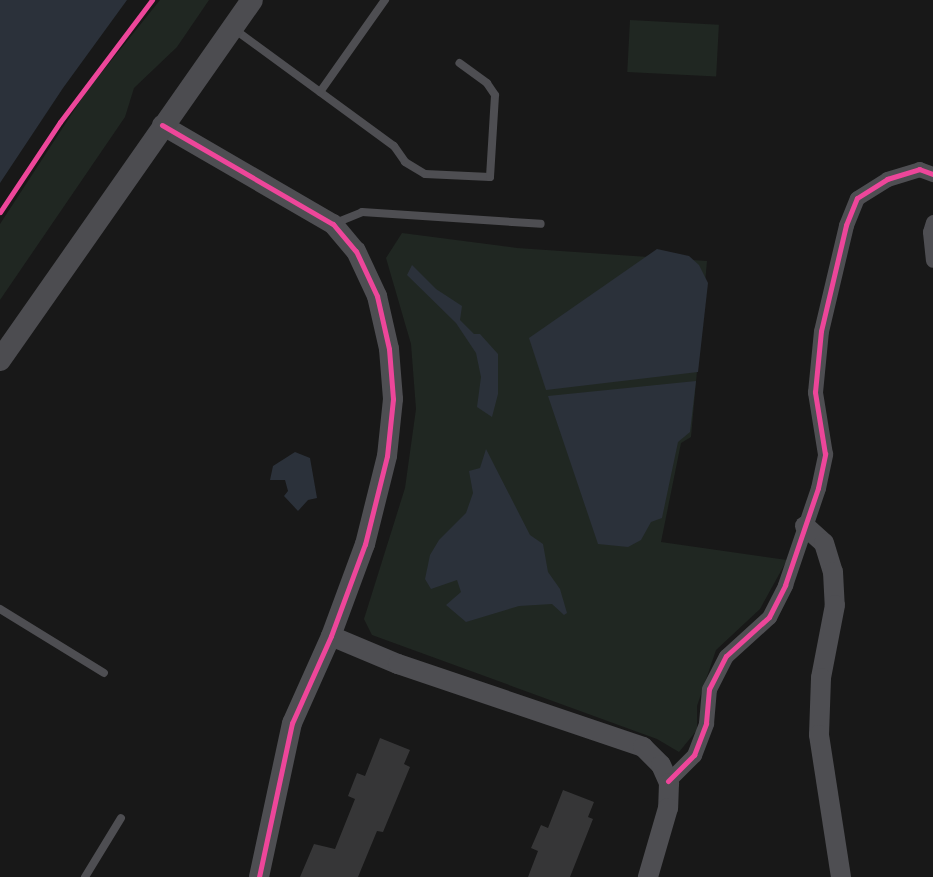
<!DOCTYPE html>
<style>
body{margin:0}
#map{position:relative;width:933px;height:877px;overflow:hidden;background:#181818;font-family:"Fira Sans",sans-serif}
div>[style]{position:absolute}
.green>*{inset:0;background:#202722;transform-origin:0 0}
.water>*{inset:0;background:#2b313a}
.building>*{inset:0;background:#363637}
.service>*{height:8px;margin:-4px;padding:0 4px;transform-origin:4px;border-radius:4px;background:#4e4e52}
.minor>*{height:15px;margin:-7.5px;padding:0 7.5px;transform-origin:7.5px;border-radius:7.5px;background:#4e4e52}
.tertiary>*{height:20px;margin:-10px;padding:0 10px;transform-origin:10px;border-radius:10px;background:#4e4e52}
.secondary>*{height:22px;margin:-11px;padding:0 11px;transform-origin:11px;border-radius:11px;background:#4c4c50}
.cycleway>*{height:5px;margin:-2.5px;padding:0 2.5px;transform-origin:2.5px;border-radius:2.5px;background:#ed469a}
span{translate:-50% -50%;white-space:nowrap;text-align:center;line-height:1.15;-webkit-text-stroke:4px #121214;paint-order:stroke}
</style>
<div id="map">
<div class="green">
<i style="clip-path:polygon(160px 0,209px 0,177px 47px,134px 88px,125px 117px,0 300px,0 224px,86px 92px)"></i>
<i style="left:630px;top:20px;width:89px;height:52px;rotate:3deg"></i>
<i style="clip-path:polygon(402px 233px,517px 248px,707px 261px,691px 437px,681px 443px,661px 542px,787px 560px,760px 609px,716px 650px,697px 706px,697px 730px,679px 752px,657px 739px,372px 635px,364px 619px,405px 488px,416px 409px,411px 344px,386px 258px)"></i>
</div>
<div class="water">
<i style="clip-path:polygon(0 0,127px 0,63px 88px,0 183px)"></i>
<i style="clip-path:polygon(657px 249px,689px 256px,699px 265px,708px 283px,698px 372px,546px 390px,529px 338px)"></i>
<i style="clip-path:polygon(412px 265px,436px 289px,462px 306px,460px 320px,474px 334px,480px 334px,498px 354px,498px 394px,492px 417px,477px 407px,481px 377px,476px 353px,456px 323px,407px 275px)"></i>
<i style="clip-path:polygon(696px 381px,690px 432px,678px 442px,662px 518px,651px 522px,641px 540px,628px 547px,598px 544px,548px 396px)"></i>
<i style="clip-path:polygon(486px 449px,530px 535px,543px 544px,548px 572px,560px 589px,567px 613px,564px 615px,552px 604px,519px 606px,466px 622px,446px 605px,461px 592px,457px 580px,431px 589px,425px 579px,430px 555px,439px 540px,466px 513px,473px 493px,469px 471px,480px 468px)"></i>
<i style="clip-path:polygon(295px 452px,310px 458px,317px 498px,308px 500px,298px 511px,284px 496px,288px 491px,285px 480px,270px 480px,273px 466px)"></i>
</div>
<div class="building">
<i style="clip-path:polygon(380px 738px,410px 750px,404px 764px,410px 767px,383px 832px,377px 831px,358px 877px,300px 877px,314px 844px,335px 849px,355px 799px,348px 796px,357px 773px,365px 776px)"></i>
<i style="clip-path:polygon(563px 790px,594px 802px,588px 817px,593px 819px,570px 877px,528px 877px,538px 851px,531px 848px,541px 825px,548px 828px)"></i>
</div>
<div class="service">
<i style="left:234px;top:29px;width:198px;rotate:36.2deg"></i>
<i style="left:394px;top:146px;width:19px;rotate:55deg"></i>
<i style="left:405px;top:162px;width:23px;rotate:31deg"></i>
<i style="left:425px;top:174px;width:65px;rotate:2.6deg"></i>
<i style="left:490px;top:177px;width:82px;rotate:-86.5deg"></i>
<i style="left:495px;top:95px;width:14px;rotate:-124deg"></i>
<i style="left:487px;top:83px;width:34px;rotate:-144deg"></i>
<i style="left:320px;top:92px;width:113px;rotate:-54.8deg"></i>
<i style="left:333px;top:224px;width:31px;rotate:-22deg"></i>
<i style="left:362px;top:212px;width:179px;rotate:3.8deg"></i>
<i style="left:0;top:609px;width:122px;rotate:31.6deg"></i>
<i style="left:85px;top:877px;width:69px;rotate:-58.6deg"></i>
</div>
<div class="minor">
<i style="left:933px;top:222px;width:10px;rotate:107deg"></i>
<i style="left:930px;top:232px;width:28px;rotate:84deg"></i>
<i style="left:668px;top:781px;width:37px;rotate:-45deg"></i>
<i style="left:694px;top:755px;width:34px;rotate:-69deg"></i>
<i style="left:706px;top:723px;width:34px;rotate:-85deg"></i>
<i style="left:709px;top:689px;width:37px;rotate:-63deg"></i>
<i style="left:726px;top:656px;width:58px;rotate:-42.2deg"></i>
<i style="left:769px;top:617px;width:36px;rotate:-63deg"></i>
<i style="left:785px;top:585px;width:102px;rotate:-71.2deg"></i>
<i style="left:818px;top:488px;width:35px;rotate:-78deg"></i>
<i style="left:825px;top:454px;width:63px;rotate:-99.2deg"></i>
<i style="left:815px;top:392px;width:61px;rotate:-84.4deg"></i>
<i style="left:821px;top:331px;width:109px;rotate:-76.7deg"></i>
<i style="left:846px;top:225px;width:29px;rotate:-68deg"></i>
<i style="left:857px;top:198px;width:36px;rotate:-32deg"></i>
<i style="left:887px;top:179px;width:34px;rotate:-17deg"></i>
<i style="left:919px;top:169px;width:15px;rotate:20deg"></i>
</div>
<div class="tertiary">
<i style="left:162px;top:125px;width:198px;rotate:30.1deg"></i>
<i style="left:333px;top:224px;width:35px;rotate:50deg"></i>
<i style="left:356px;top:251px;width:50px;rotate:65deg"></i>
<i style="left:377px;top:296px;width:54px;rotate:77.2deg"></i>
<i style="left:389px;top:349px;width:50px;rotate:85.4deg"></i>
<i style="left:393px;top:399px;width:57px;rotate:96deg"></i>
<i style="left:387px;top:456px;width:91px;rotate:104deg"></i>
<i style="left:365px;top:544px;width:98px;rotate:110.3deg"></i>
<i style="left:331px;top:636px;width:95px;rotate:114.1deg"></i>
<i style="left:292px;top:723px;width:157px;rotate:102.1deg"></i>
<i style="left:805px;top:526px;width:25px;rotate:42deg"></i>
<i style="left:824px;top:543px;width:30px;rotate:73deg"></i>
<i style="left:833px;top:572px;width:33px;rotate:87deg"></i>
<i style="left:835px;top:605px;width:74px;rotate:100.9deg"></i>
<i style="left:821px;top:678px;width:57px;rotate:92deg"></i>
<i style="left:819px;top:735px;width:144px;rotate:81.2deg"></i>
<i style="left:331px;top:636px;width:73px;rotate:22.7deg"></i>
<i style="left:398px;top:664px;width:259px;rotate:18.7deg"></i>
<i style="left:643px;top:747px;width:25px;rotate:45deg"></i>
<i style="left:661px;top:765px;width:20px;rotate:66deg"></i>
<i style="left:669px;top:783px;width:25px;rotate:92deg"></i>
<i style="left:668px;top:808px;width:72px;rotate:106.2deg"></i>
</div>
<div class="secondary">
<i style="left:0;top:360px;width:439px;rotate:-55deg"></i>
</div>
<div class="cycleway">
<i style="left:162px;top:125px;width:198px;rotate:30.1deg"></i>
<i style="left:333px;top:224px;width:35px;rotate:50deg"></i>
<i style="left:356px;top:251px;width:50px;rotate:65deg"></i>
<i style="left:377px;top:296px;width:54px;rotate:77.2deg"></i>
<i style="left:389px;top:349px;width:50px;rotate:85.4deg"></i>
<i style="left:393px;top:399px;width:57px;rotate:96deg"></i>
<i style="left:387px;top:456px;width:91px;rotate:104deg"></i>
<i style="left:365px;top:544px;width:98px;rotate:110.3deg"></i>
<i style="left:331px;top:636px;width:95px;rotate:114.1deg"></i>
<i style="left:292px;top:723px;width:157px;rotate:102.1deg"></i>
<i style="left:0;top:212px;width:108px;rotate:-56.3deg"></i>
<i style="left:60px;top:122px;width:153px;rotate:-53deg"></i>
<i style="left:668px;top:781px;width:37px;rotate:-45deg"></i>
<i style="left:694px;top:755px;width:34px;rotate:-69deg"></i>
<i style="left:706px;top:723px;width:34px;rotate:-85deg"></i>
<i style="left:709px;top:689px;width:37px;rotate:-63deg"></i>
<i style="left:726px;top:656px;width:58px;rotate:-42.2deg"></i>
<i style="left:769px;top:617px;width:36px;rotate:-63deg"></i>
<i style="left:785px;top:585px;width:102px;rotate:-71.2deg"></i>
<i style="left:818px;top:488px;width:35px;rotate:-78deg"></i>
<i style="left:825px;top:454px;width:63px;rotate:-99.2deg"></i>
<i style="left:815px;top:392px;width:61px;rotate:-84.4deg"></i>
<i style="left:821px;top:331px;width:109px;rotate:-76.7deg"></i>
<i style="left:846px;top:225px;width:29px;rotate:-68deg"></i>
<i style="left:857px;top:198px;width:36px;rotate:-32deg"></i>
<i style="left:887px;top:179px;width:34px;rotate:-17deg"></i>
<i style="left:919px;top:169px;width:15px;rotate:20deg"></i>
</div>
</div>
